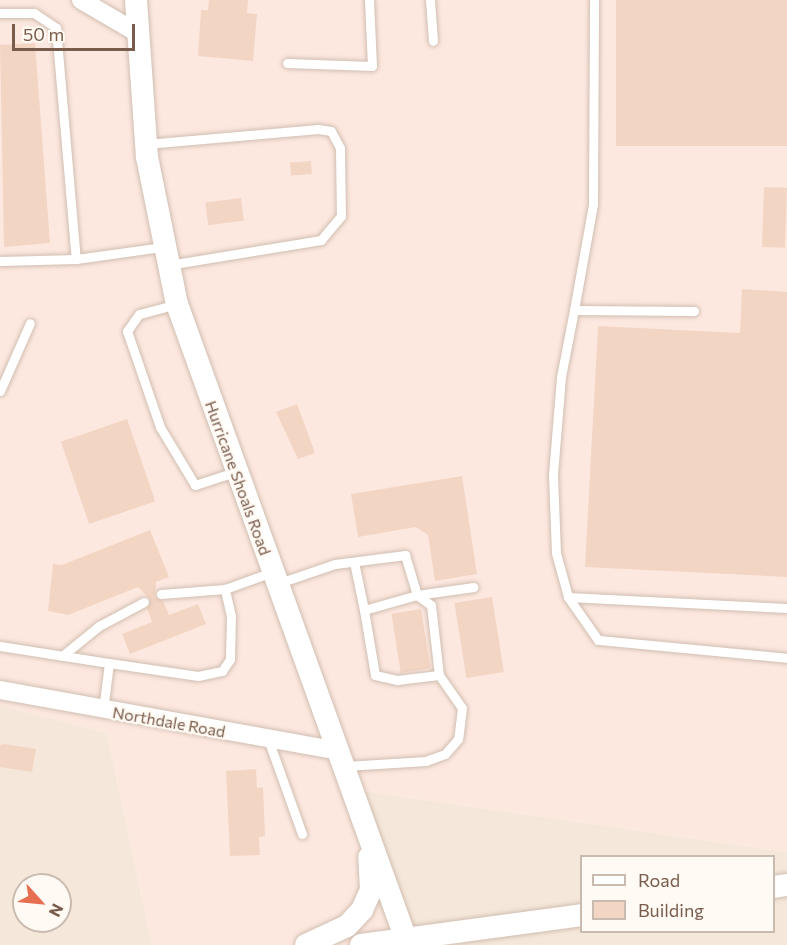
<!DOCTYPE html>
<style>
body{margin:0}
#map{position:relative;width:787px;height:945px;overflow:hidden;background:#fdf6ec;font-family:Commissioner,sans-serif}
div>[style]{position:absolute}
.residential>*{inset:0;background:#f5e8da}
.commercial>*{inset:0;background:#fde8e0}
.building>*{inset:0;background:#f3d5c3;transform-origin:0 0}
.roads{filter:drop-shadow(0 0 2px #d1beb0) drop-shadow(0 0 2px #d1beb0)}
.service>*{height:9px;margin:-4.5px;padding:0 4.5px;transform-origin:4.5px;border-radius:4.5px;background:#fff}
.minor>*{height:18px;margin:-9px;padding:0 9px;transform-origin:9px;border-radius:9px;background:#fff}
.tertiary>*{height:22px;margin:-11px;padding:0 11px;transform-origin:11px;border-radius:11px;background:#fff}
span{translate:-50% -50%;white-space:nowrap;text-align:center;line-height:1.15;-webkit-text-stroke:4.5px #fffaf3;paint-order:stroke}
.street-label{font-size:16px;color:#7a5c4d}
.legend{position:absolute;left:580px;top:855px;width:195px;height:78px;box-sizing:border-box;background:#fffaf3;border:2px solid #cabbb1;margin:0;padding:8px 10px;list-style:none;font-size:18px;color:#7a5c4d}
.legend li{display:flex;align-items:center;gap:12px;height:30px}
.legend b{width:30px;border:2px solid #cabbb1}
.north{position:absolute;left:12px;top:873px;width:60px;height:60px;box-sizing:border-box;background:#fffaf3;border:2px solid #cabbb1;border-radius:50%;rotate:117deg;font-size:16px;font-weight:700;line-height:24px;text-align:center;color:#7a5c4d}
.north::after{content:'';display:block;margin:auto;width:21px;height:27px;background:#e76f51;clip-path:polygon(50% 0,100% 100%,50% 72%,0 100%)}
.scale{position:absolute;left:12px;top:24px;width:123px;height:27px;box-sizing:border-box;border:3px solid #7a5c4d;border-top:0;padding-left:8px;font-size:18px;line-height:21px;white-space:nowrap;color:#7a5c4d;-webkit-text-stroke:4px #fffaf3;paint-order:stroke}
</style>
<div id="map">
<div class="residential">
<i style="clip-path:polygon(evenodd,0 705px,107px 733px,152px 945px,0 945px,0 705px,24px 885px,60px 885px,60px 921px,24px 921px,24px 885px)"></i>
<i style="clip-path:polygon(evenodd,349px 789px,787px 852px,787px 945px,407px 945px,358px 846px,349px 789px,582px 856px,774px 856px,774px 932px,582px 932px,582px 856px)"></i>
</div>
<div class="commercial">
<i style="clip-path:polygon(0 0,787px 0,787px 852px,349px 789px,358px 846px,407px 945px,152px 945px,107px 733px,0 705px)"></i>
</div>
<div class="building">
<i style="clip-path:polygon(209px 0,248px 0,247px 13px,257px 14px,253px 61px,198px 56px,201px 10px,208px 10px)"></i>
<i style="left:616px;top:0;width:171px;height:146px"></i>
<i style="clip-path:polygon(35px 43px,50px 243px,4px 247px,0 45px)"></i>
<i style="left:311px;top:161px;width:13px;height:21px;rotate:86deg"></i>
<i style="left:764px;top:187px;width:23px;height:60px;rotate:2deg"></i>
<i style="left:241px;top:198px;width:23px;height:36px;rotate:83deg"></i>
<i style="clip-path:polygon(742px 289px,787px 292px,787px 577px,585px 567px,598px 326px,740px 333px)"></i>
<i style="clip-path:polygon(297px 404px,315px 453px,298px 459px,276px 412px)"></i>
<i style="left:127px;top:419px;width:87px;height:70px;rotate:71deg"></i>
<i style="clip-path:polygon(462px 476px,477px 574px,435px 581px,428px 535px,416px 527px,358px 537px,351px 494px)"></i>
<i style="clip-path:polygon(150px 530px,169px 577px,156px 582px,155px 597px,163px 601px,169px 615px,198px 604px,206px 624px,130px 654px,122px 634px,152px 622px,147px 608px,150px 599px,138px 587px,68px 615px,48px 611px,53px 564px,62px 565px)"></i>
<i style="left:492px;top:597px;width:76px;height:38px;rotate:81deg"></i>
<i style="left:421px;top:609px;width:60px;height:30px;rotate:81deg"></i>
<i style="clip-path:polygon(5px 744px,36px 749px,32px 772px,0 767px,0 745px)"></i>
<i style="clip-path:polygon(256px 769px,257px 788px,263px 787px,265px 836px,259px 837px,260px 855px,230px 856px,226px 771px)"></i>
</div>
<div class="roads">
<div class="service">
<i style="left:430px;top:0;width:41px;rotate:85.8deg"></i>
<i style="left:0;top:13px;width:34px"></i>
<i style="left:34px;top:13px;width:27px;rotate:34deg"></i>
<i style="left:56px;top:28px;width:232px;rotate:85.1deg"></i>
<i style="left:76px;top:259px;width:76px;rotate:178.5deg"></i>
<i style="left:287px;top:63px;width:85px;rotate:2deg"></i>
<i style="left:372px;top:66px;width:66px;rotate:-92.6deg"></i>
<i style="left:146px;top:144px;width:173px;rotate:-5deg"></i>
<i style="left:318px;top:129px;width:13px;rotate:9deg"></i>
<i style="left:331px;top:131px;width:19px;rotate:62deg"></i>
<i style="left:340px;top:148px;width:68px;rotate:89.2deg"></i>
<i style="left:341px;top:216px;width:31px;rotate:130deg"></i>
<i style="left:321px;top:240px;width:154px;rotate:170.7deg"></i>
<i style="left:76px;top:259px;width:88px;rotate:-7.9deg"></i>
<i style="left:177px;top:304px;width:39px;rotate:165deg"></i>
<i style="left:139px;top:314px;width:21px;rotate:125deg"></i>
<i style="left:127px;top:331px;width:102px;rotate:71deg"></i>
<i style="left:160px;top:427px;width:68px;rotate:58.9deg"></i>
<i style="left:195px;top:485px;width:42px;rotate:-18deg"></i>
<i style="left:574px;top:310px;width:108px;rotate:-79.8deg"></i>
<i style="left:593px;top:204px;width:204px;rotate:-89.7deg"></i>
<i style="left:694px;top:311px;width:120px;rotate:-179.5deg"></i>
<i style="left:574px;top:310px;width:68px;rotate:101deg"></i>
<i style="left:561px;top:377px;width:98px;rotate:94.7deg"></i>
<i style="left:553px;top:475px;width:78px;rotate:87.8deg"></i>
<i style="left:556px;top:553px;width:46px;rotate:74.7deg"></i>
<i style="left:568px;top:597px;width:219px;rotate:2.9deg"></i>
<i style="left:0;top:391px;width:74px;rotate:-66.2deg"></i>
<i style="left:354px;top:562px;width:49px;rotate:78.2deg"></i>
<i style="left:279px;top:583px;width:59px;rotate:-18.7deg"></i>
<i style="left:335px;top:564px;width:71px;rotate:-7.3deg"></i>
<i style="left:405px;top:555px;width:42px;rotate:73.3deg"></i>
<i style="left:417px;top:595px;width:55px;rotate:164.2deg"></i>
<i style="left:364px;top:610px;width:66px;rotate:80.4deg"></i>
<i style="left:375px;top:675px;width:23px;rotate:13deg"></i>
<i style="left:397px;top:680px;width:42px;rotate:-6.8deg"></i>
<i style="left:439px;top:675px;width:40px;rotate:55.1deg"></i>
<i style="left:462px;top:708px;width:31px;rotate:97deg"></i>
<i style="left:458px;top:739px;width:20px;rotate:131deg"></i>
<i style="left:445px;top:754px;width:20px;rotate:160deg"></i>
<i style="left:426px;top:761px;width:81px;rotate:176.5deg"></i>
<i style="left:161px;top:594px;width:64px;rotate:-4.5deg"></i>
<i style="left:417px;top:595px;width:17px;rotate:36deg"></i>
<i style="left:431px;top:605px;width:70px;rotate:83.5deg"></i>
<i style="left:417px;top:595px;width:57px;rotate:-8.1deg"></i>
<i style="left:568px;top:597px;width:52px;rotate:55.1deg"></i>
<i style="left:598px;top:640px;width:190px;rotate:5.4deg"></i>
<i style="left:0;top:646px;width:110px;rotate:8.9deg"></i>
<i style="left:62px;top:656px;width:48px;rotate:-39deg"></i>
<i style="left:99px;top:626px;width:51px;rotate:-28.1deg"></i>
<i style="left:103px;top:710px;width:47px;rotate:-82.7deg"></i>
<i style="left:109px;top:663px;width:90px;rotate:8.3deg"></i>
<i style="left:198px;top:676px;width:25px;rotate:-12deg"></i>
<i style="left:222px;top:671px;width:14px;rotate:-56deg"></i>
<i style="left:230px;top:659px;width:43px;rotate:-88.7deg"></i>
<i style="left:231px;top:616px;width:28px;rotate:-103deg"></i>
<i style="left:225px;top:589px;width:50px;rotate:-19.9deg"></i>
<i style="left:268px;top:739px;width:101px;rotate:70.3deg"></i>
</div>
<div class="minor">
<i style="left:81px;top:0;width:64px;rotate:30.2deg"></i>
<i style="left:0;top:690px;width:344px;rotate:10.2deg"></i>
</div>
<div class="tertiary">
<i style="left:136px;top:0;width:157px;rotate:86deg"></i>
<i style="left:147px;top:157px;width:150px;rotate:78.5deg"></i>
<i style="left:177px;top:304px;width:681px;rotate:70.18deg"></i>
<i style="left:774px;top:887px;width:13px;rotate:-9deg"></i>
<i style="left:306px;top:945px;width:45px;rotate:-24.9deg"></i>
<i style="left:347px;top:926px;width:22px;rotate:-47deg"></i>
<i style="left:362px;top:910px;width:22px;rotate:-66deg"></i>
<i style="left:371px;top:890px;width:33px;rotate:-93deg"></i>
<i style="left:361px;top:945px;width:223px;rotate:-7.7deg"></i>
</div>
</div>
<div class="street-label">
<span style="left:238px;top:478px;rotate:70deg">Hurricane Shoals Road</span>
<span style="left:169px;top:722px;rotate:10deg">Northdale Road</span>
</div>
<ul class="legend">
<li><b style="height:8px;background:#fff"></b>Road</li>
<li><b style="height:16px;background:#f3d5c3"></b>Building</li>
</ul>
<div class="north">N</div>
<div class="scale">50 m</div>
</div>
